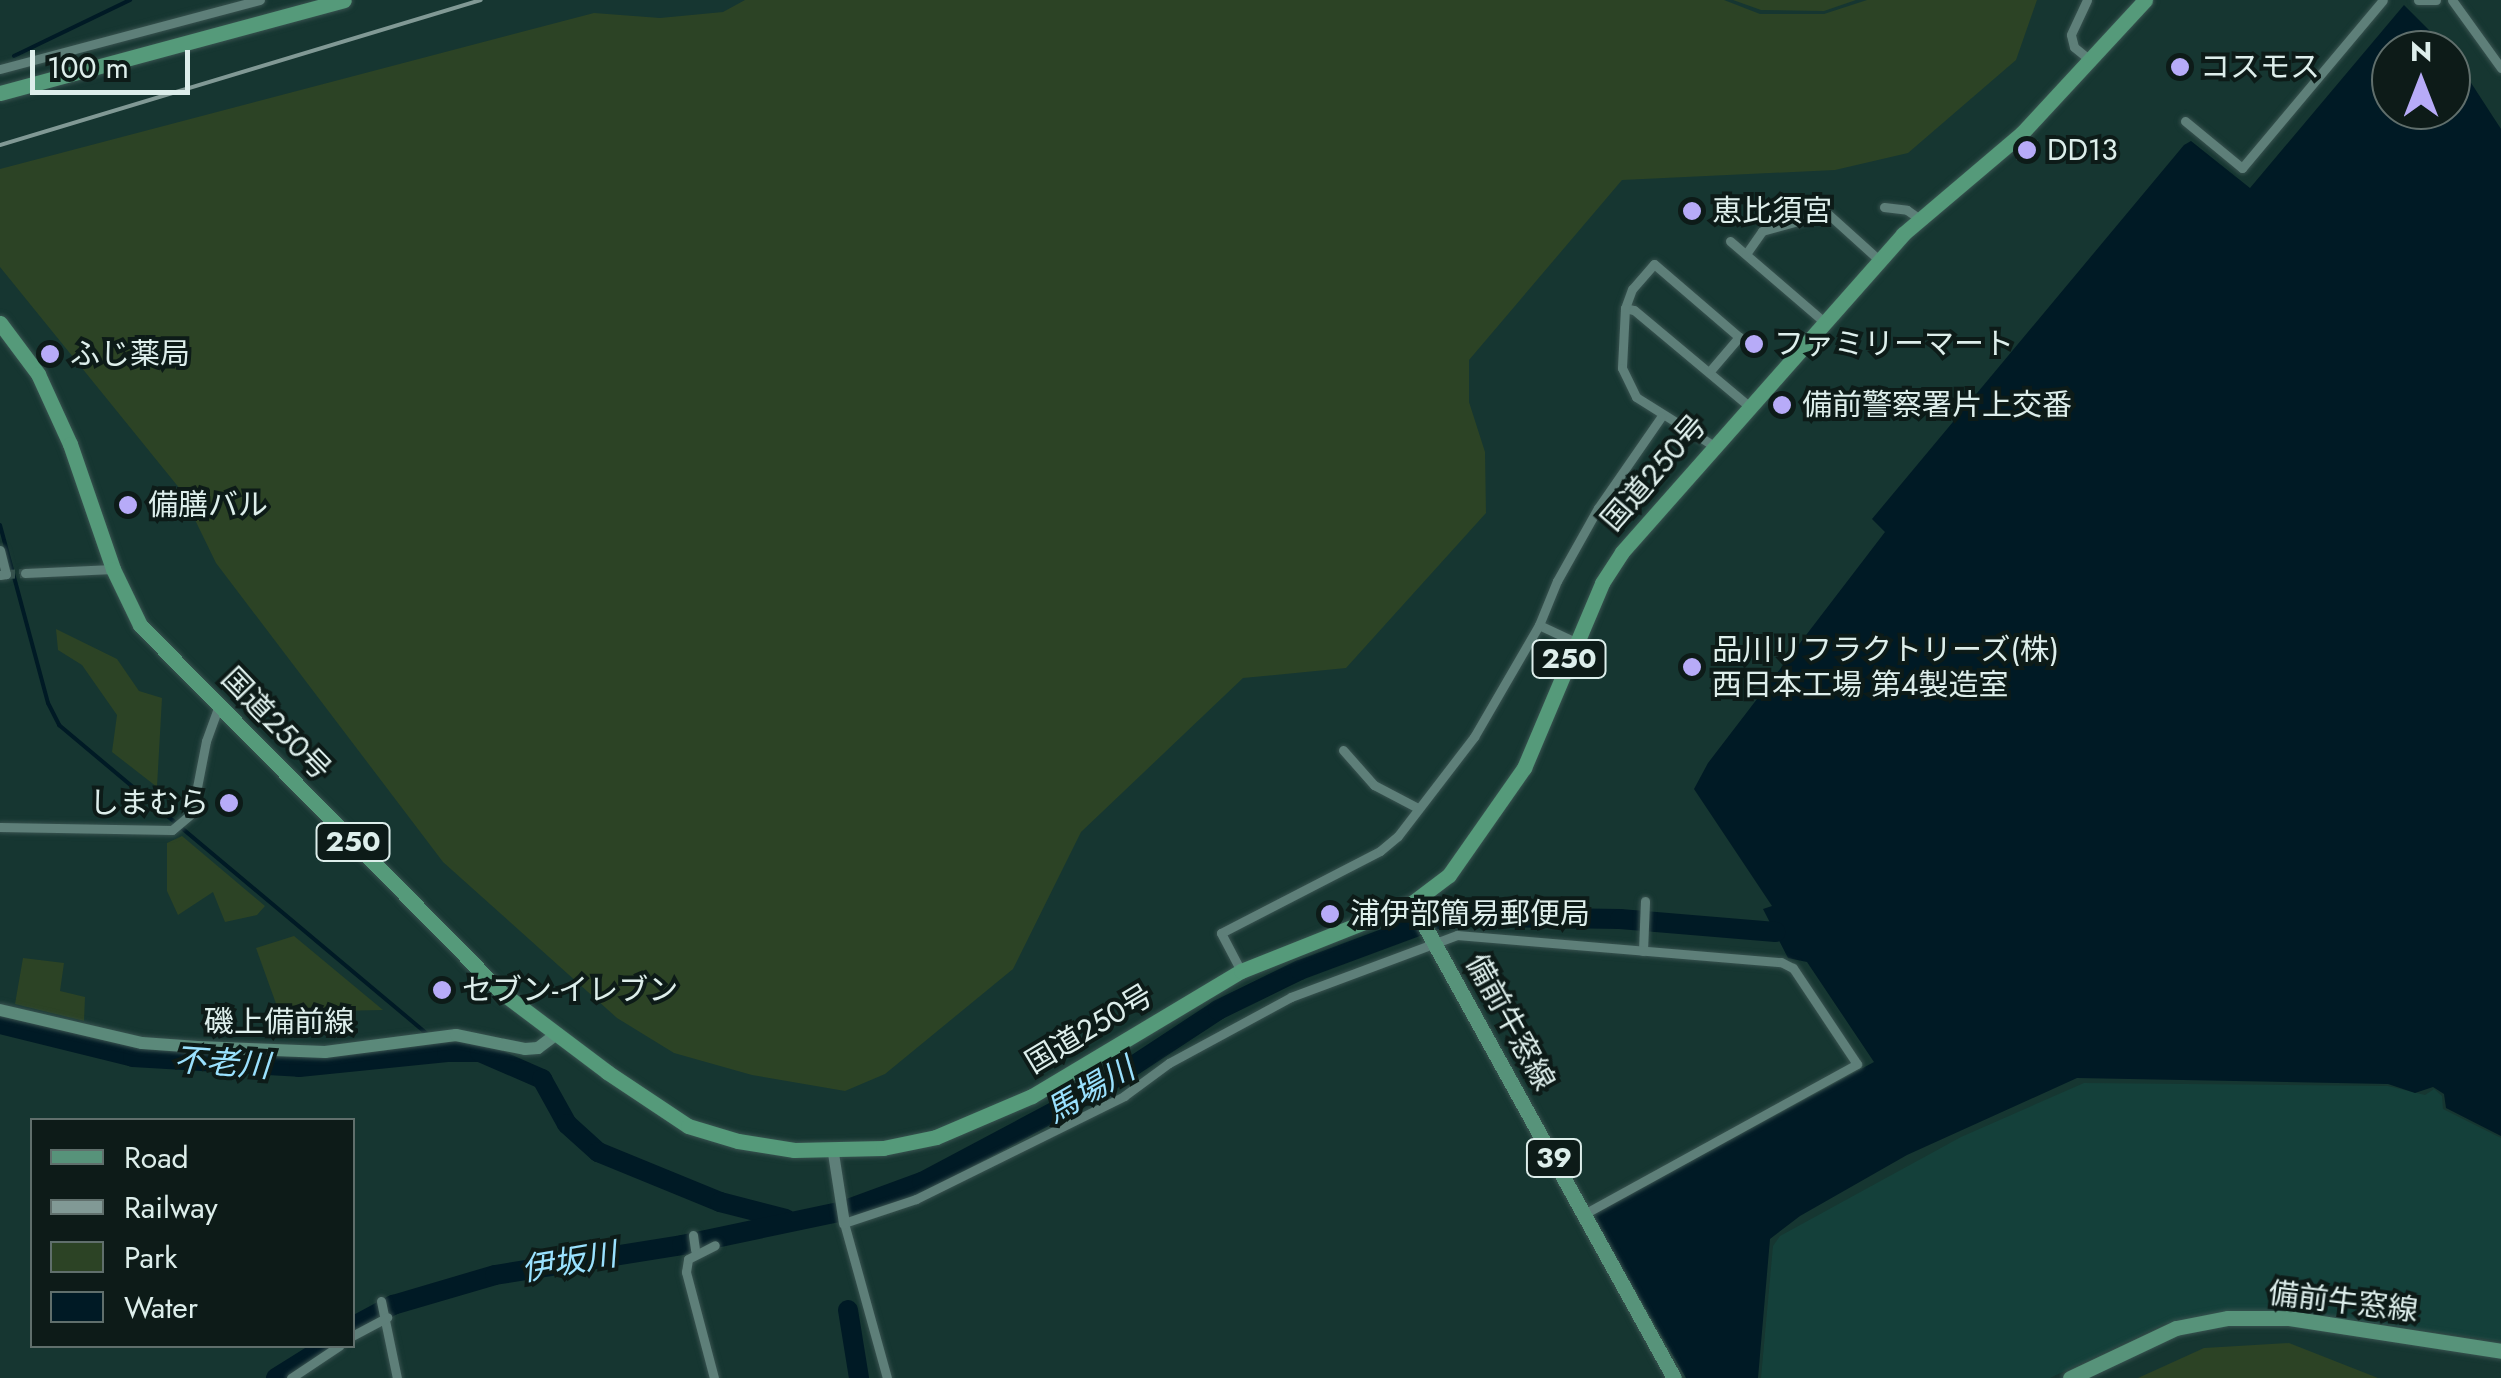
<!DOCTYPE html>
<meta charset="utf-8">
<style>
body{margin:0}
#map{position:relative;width:2501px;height:1378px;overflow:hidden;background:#163631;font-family:Jost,"Noto Sans JP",sans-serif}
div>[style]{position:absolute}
.built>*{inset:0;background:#14403a}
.green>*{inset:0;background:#2c4325}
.water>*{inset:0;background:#001a25}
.stream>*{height:4px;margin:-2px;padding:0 2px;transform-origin:2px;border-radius:2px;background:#001a25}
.river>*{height:20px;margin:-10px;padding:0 10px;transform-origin:10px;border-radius:10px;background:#001a25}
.minor-tunnel>*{height:9px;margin-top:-4.5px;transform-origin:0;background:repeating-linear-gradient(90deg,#34524d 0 9px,transparent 0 13.5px)}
.roads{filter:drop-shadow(0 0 2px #395350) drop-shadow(0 0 2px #395350)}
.minor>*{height:9px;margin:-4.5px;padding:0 4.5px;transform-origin:4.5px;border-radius:4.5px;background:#5e7f79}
.tertiary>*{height:11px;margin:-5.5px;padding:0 5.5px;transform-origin:5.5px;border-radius:5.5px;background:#5e7f79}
.secondary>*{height:12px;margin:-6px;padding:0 6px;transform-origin:6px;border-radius:6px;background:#5b897a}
.primary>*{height:15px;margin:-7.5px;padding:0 7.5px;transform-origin:7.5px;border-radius:7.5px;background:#57937a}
.trunk>*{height:15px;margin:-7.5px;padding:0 7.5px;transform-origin:7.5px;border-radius:7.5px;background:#559a7a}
.rail>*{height:4px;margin:-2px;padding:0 2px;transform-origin:2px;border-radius:2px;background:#819995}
.dots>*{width:28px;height:28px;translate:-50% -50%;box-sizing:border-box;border:5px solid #0d1b18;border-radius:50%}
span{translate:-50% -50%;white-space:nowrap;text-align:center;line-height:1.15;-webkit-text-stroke:8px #0d1b18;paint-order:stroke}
.shield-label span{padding:2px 8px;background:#0d1b18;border:2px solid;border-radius:8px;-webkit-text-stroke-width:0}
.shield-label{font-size:28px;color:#ddeeeb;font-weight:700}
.poi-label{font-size:30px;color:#ddeeeb}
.left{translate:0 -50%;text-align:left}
.right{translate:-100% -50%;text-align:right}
.street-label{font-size:30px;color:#ddeeeb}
.water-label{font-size:32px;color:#9ae1fe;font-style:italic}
.legend{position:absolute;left:30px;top:1118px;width:325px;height:230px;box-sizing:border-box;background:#0d1b18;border:2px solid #606f6c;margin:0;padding:12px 18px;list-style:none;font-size:30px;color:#ddeeeb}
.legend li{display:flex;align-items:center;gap:20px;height:50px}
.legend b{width:50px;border:2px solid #606f6c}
.north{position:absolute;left:2371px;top:30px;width:100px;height:100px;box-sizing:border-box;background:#0d1b18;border:2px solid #606f6c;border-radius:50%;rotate:0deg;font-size:28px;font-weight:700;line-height:40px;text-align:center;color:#ddeeeb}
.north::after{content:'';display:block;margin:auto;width:35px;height:45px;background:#b7abf8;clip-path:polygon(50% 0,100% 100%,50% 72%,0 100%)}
.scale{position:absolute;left:30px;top:50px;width:160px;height:45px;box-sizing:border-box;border:5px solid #ddeeeb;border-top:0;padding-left:12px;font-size:30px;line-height:35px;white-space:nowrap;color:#ddeeeb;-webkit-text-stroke:8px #0d1b18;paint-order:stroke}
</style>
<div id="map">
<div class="built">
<i style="clip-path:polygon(2084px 1083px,2388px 1086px,2425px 1095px,2434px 1089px,2442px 1096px,2443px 1109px,2501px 1138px,2501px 1341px,2293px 1312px,2236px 1311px,2164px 1324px,2050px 1378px,1761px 1378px,1773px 1246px,1780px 1236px,1961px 1137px)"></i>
</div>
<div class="green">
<i style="clip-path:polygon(745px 0,1724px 0,1760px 14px,1824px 14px,1867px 0,2037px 0,2016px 60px,1908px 153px,1835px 170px,1622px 180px,1469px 360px,1469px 402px,1485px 452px,1486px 513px,1346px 668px,1243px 678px,1081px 832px,1013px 969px,885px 1074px,845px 1091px,752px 1075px,674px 1053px,617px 1018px,443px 862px,216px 563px,180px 489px,0 267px,0 169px,594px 13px,660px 18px,723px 12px)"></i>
<i style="clip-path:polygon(1733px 0,1856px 0,1824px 11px,1761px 10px)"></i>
<i style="clip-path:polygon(56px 629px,117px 659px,139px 691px,162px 698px,157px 787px,112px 752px,117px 715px,82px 665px,58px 650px)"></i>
<i style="clip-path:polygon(182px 836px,265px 906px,257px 915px,225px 922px,213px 892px,178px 915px,167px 891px,167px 843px)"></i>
<i style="clip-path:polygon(294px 936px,383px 1010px,279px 1012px,256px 948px)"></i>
<i style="clip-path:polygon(23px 958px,64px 963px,60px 991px,85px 997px,84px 1021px,15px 1004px)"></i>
<i style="clip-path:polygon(2289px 1343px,2378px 1378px,2138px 1378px,2204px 1348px)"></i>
</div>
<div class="water">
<i style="clip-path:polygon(2404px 5px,2449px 50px,2391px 50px,2391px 110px,2451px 110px,2451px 52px,2501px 129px,2501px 1136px,2446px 1108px,2444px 1094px,2433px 1087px,2415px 1093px,2388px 1084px,2077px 1078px,1907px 1155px,1800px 1216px,1770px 1239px,1758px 1378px,1686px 1378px,1591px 1215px,1874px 1062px,1807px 962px,1788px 958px,1763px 909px,1772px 906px,1694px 789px,1708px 763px,1885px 532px,1872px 519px,2184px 145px,2191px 141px,2250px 188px)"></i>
</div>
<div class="stream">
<i style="left:14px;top:56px;width:129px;rotate:-25.8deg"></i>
<i style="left:0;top:525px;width:184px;rotate:74.9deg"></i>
<i style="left:48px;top:703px;width:25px;rotate:63deg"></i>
<i style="left:59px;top:725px;width:481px;rotate:40deg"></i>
<i style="left:435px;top:1040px;width:17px;rotate:45deg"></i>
</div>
<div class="river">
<i style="left:0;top:1024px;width:137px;rotate:13.9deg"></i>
<i style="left:133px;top:1057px;width:166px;rotate:3.4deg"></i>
<i style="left:299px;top:1067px;width:149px;rotate:-5.8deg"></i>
<i style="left:447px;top:1052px;width:33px"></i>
<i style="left:480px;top:1052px;width:68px;rotate:23.5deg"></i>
<i style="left:542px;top:1079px;width:51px;rotate:60.9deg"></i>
<i style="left:567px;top:1124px;width:42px;rotate:42.1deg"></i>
<i style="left:598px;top:1152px;width:132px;rotate:22.3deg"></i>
<i style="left:720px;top:1202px;width:68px;rotate:14.4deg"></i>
<i style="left:848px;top:1310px;width:69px;rotate:80.8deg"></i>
<i style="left:352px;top:1327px;width:47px;rotate:-28.2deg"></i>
<i style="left:393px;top:1305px;width:106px;rotate:-16.4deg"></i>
<i style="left:495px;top:1275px;width:189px;rotate:-9.1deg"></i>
<i style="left:682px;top:1245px;width:165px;rotate:-11.9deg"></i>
<i style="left:843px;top:1211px;width:84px;rotate:-20.2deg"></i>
<i style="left:922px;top:1182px;width:203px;rotate:-28deg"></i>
<i style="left:1101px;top:1087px;width:140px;rotate:-33.3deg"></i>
<i style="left:1218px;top:1010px;width:91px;rotate:-26deg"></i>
<i style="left:1300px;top:970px;width:155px;rotate:-20.4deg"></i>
<i style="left:1445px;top:916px;width:175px;rotate:1deg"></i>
<i style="left:1620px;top:919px;width:156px;rotate:4.8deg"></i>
<i style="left:276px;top:1378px;width:60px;rotate:-32.1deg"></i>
</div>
<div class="minor-tunnel">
<i style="left:6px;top:574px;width:19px;rotate:-3deg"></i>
</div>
<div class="roads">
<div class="minor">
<i style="left:2087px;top:0;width:38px;rotate:115deg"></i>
<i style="left:2071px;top:35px;width:12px;rotate:76deg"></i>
<i style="left:2074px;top:47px;width:21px;rotate:39deg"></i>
<i style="left:2418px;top:0;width:18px"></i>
<i style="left:2452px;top:0;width:84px;rotate:54.2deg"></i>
<i style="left:0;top:69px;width:269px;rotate:-14.9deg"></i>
<i style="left:2185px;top:121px;width:74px;rotate:39.5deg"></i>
<i style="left:2242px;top:168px;width:219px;rotate:-50deg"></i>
<i style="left:1884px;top:207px;width:23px;rotate:7deg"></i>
<i style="left:1907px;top:210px;width:16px;rotate:35deg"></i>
<i style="left:1730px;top:241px;width:123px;rotate:40.7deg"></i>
<i style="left:1746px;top:254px;width:28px;rotate:-55deg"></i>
<i style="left:1762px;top:231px;width:67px;rotate:-15.5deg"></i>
<i style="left:1827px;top:213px;width:70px;rotate:42.1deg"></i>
<i style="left:1625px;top:308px;width:9px;rotate:13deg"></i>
<i style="left:1634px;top:310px;width:150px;rotate:39.9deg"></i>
<i style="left:1710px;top:371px;width:45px;rotate:-49.5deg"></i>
<i style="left:1739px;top:337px;width:112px;rotate:-139.3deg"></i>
<i style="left:1654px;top:264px;width:33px;rotate:131deg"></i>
<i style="left:1632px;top:289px;width:20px;rotate:110deg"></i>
<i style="left:1625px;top:308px;width:60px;rotate:92.9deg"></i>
<i style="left:1622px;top:368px;width:32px;rotate:64deg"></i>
<i style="left:1636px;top:397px;width:92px;rotate:32.1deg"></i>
<i style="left:0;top:550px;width:25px;rotate:76deg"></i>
<i style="left:6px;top:574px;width:6px;rotate:171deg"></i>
<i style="left:25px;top:573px;width:88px;rotate:-2.6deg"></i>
<i style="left:1539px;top:625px;width:40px;rotate:25deg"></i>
<i style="left:1343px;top:750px;width:47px;rotate:48.5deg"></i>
<i style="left:1374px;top:785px;width:50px;rotate:27.6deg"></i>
<i style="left:0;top:827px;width:172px;rotate:1deg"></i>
<i style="left:172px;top:830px;width:26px;rotate:-40deg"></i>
<i style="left:192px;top:813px;width:73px;rotate:-79deg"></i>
<i style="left:206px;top:741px;width:38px;rotate:-70deg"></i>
<i style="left:1643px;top:951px;width:50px;rotate:-87.7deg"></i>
<i style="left:1241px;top:971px;width:43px;rotate:-117.8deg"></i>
<i style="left:1221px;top:933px;width:179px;rotate:-27.3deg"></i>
<i style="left:1380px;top:851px;width:23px;rotate:-40deg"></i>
<i style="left:1398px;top:836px;width:125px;rotate:-52.5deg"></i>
<i style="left:1474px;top:737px;width:129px;rotate:-59.9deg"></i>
<i style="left:1539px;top:625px;width:48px;rotate:-67.8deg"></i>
<i style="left:1557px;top:581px;width:84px;rotate:-60.7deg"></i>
<i style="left:1598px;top:508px;width:111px;rotate:-55.3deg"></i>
<i style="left:693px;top:1235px;width:15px;rotate:82deg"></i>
<i style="left:381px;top:1301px;width:79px;rotate:78.3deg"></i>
<i style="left:352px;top:1336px;width:40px;rotate:-28deg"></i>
<i style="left:291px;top:1378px;width:58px;rotate:-33.7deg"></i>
<i style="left:714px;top:1378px;width:110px;rotate:-104.8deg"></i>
<i style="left:686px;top:1272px;width:13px;rotate:-81deg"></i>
<i style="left:688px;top:1259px;width:30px;rotate:-27deg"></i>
<i style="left:887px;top:1378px;width:161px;rotate:-105.5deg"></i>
<i style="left:844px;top:1223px;width:76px;rotate:-18.4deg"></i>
<i style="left:916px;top:1199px;width:232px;rotate:-26.3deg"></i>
<i style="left:1124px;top:1096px;width:56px;rotate:-36.3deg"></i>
<i style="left:1169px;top:1063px;width:139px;rotate:-28.4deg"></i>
<i style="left:1291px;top:997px;width:177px;rotate:-20.5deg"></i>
<i style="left:1457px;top:935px;width:325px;rotate:4.8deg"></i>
<i style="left:1781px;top:962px;width:13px;rotate:27deg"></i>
<i style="left:1793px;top:968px;width:115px;rotate:56.3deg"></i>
<i style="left:1857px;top:1064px;width:311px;rotate:151.2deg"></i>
</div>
<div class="tertiary">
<i style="left:833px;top:1153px;width:71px;rotate:81.1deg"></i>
</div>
<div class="secondary">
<i style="left:0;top:1010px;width:146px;rotate:13.1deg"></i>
<i style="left:142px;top:1043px;width:56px;rotate:4.1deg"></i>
<i style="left:198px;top:1047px;width:127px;rotate:2.3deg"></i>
<i style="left:325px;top:1052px;width:132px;rotate:-7.4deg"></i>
<i style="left:456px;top:1035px;width:70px;rotate:11.5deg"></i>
<i style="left:525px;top:1049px;width:13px;rotate:-4deg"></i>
<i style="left:538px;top:1048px;width:21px;rotate:-37deg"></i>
</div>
<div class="primary">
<i style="left:1412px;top:903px;width:542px;rotate:61.12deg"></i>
<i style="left:2070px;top:1378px;width:117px;rotate:-25.3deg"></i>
<i style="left:2176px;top:1328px;width:53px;rotate:-10.9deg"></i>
<i style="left:2228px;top:1318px;width:61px"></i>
<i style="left:2289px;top:1318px;width:215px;rotate:8.8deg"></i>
</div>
<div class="trunk">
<i style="left:0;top:93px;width:356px;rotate:-15.1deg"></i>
<i style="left:0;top:323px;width:64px;rotate:53.3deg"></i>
<i style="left:38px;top:374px;width:77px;rotate:65.4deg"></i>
<i style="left:70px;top:444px;width:132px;rotate:71deg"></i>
<i style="left:113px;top:569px;width:62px;rotate:64.3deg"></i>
<i style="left:140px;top:625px;width:515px;rotate:45.47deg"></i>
<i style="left:501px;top:992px;width:133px;rotate:37deg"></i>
<i style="left:607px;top:1072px;width:97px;rotate:33.7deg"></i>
<i style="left:688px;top:1126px;width:52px;rotate:16.7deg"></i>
<i style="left:738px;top:1141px;width:57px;rotate:9.1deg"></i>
<i style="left:794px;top:1150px;width:89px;rotate:-1.3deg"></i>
<i style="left:883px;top:1148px;width:54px;rotate:-11.7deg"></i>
<i style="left:936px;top:1137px;width:104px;rotate:-23.1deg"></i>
<i style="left:1032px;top:1096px;width:244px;rotate:-30.9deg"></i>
<i style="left:1241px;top:971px;width:184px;rotate:-21.7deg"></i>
<i style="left:1412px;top:903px;width:46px;rotate:-37.1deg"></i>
<i style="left:1449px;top:875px;width:131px;rotate:-55deg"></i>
<i style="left:1524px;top:768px;width:201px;rotate:-67.1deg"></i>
<i style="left:1602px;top:583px;width:37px;rotate:-57deg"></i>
<i style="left:1622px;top:552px;width:424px;rotate:-48.5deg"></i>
<i style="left:1903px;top:234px;width:156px;rotate:-40.3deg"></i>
<i style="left:2022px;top:133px;width:181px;rotate:-47.2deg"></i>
</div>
</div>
<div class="rail">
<i style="left:0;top:145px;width:502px;rotate:-16.78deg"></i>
<i style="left:2018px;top:158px;width:24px;rotate:-42deg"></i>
</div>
<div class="dots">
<i style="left:2180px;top:67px;background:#b7abf8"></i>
<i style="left:2027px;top:150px;background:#b7abf8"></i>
<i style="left:1692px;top:211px;background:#b7abf8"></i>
<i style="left:1754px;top:344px;background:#b7abf8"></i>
<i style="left:50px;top:354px;background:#b7abf8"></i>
<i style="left:1782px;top:405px;background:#b7abf8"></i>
<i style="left:128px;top:505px;background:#b7abf8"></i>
<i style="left:1692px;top:667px;background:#b7abf8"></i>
<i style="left:229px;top:803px;background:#b7abf8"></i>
<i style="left:1330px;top:914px;background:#b7abf8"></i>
<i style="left:442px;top:990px;background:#b7abf8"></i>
</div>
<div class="shield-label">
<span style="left:1569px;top:659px">250</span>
<span style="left:353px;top:842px">250</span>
<span style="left:1554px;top:1158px">39</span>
</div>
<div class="poi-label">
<span class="left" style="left:2200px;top:67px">コスモス</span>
<span class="left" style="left:2047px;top:150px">DD13</span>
<span class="left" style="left:1712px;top:211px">恵比須宮</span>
<span class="left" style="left:1774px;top:344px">ファミリーマート</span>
<span class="left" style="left:70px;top:354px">ふじ薬局</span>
<span class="left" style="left:1802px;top:405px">備前警察署片上交番</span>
<span class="left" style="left:148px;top:505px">備膳バル</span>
<span class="left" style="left:1712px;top:667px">品川リフラクトリーズ(株)<br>西日本工場 第4製造室</span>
<span class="right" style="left:209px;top:803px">しまむら</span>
<span class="left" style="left:1350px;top:914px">浦伊部簡易郵便局</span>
<span class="left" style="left:462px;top:990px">セブン-イレブン</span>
</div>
<div class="street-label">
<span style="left:1654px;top:473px;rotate:-49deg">国道250号</span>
<span style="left:276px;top:724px;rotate:46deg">国道250号</span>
<span style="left:279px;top:1022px">磯上備前線</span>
<span style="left:1510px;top:1022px;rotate:61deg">備前牛窓線</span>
<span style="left:1089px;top:1029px;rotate:-31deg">国道250号</span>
<span style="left:2343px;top:1302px;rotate:7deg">備前牛窓線</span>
</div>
<div class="water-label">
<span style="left:222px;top:1063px;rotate:4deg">不老川</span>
<span style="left:1090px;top:1090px;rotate:-30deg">馬場川</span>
<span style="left:569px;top:1262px;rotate:-10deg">伊坂川</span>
</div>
<ul class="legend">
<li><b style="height:12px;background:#57937a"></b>Road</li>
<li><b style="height:12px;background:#819995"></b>Railway</li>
<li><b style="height:28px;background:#2c4325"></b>Park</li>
<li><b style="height:28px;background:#001a25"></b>Water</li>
</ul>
<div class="north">N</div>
<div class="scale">100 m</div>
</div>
